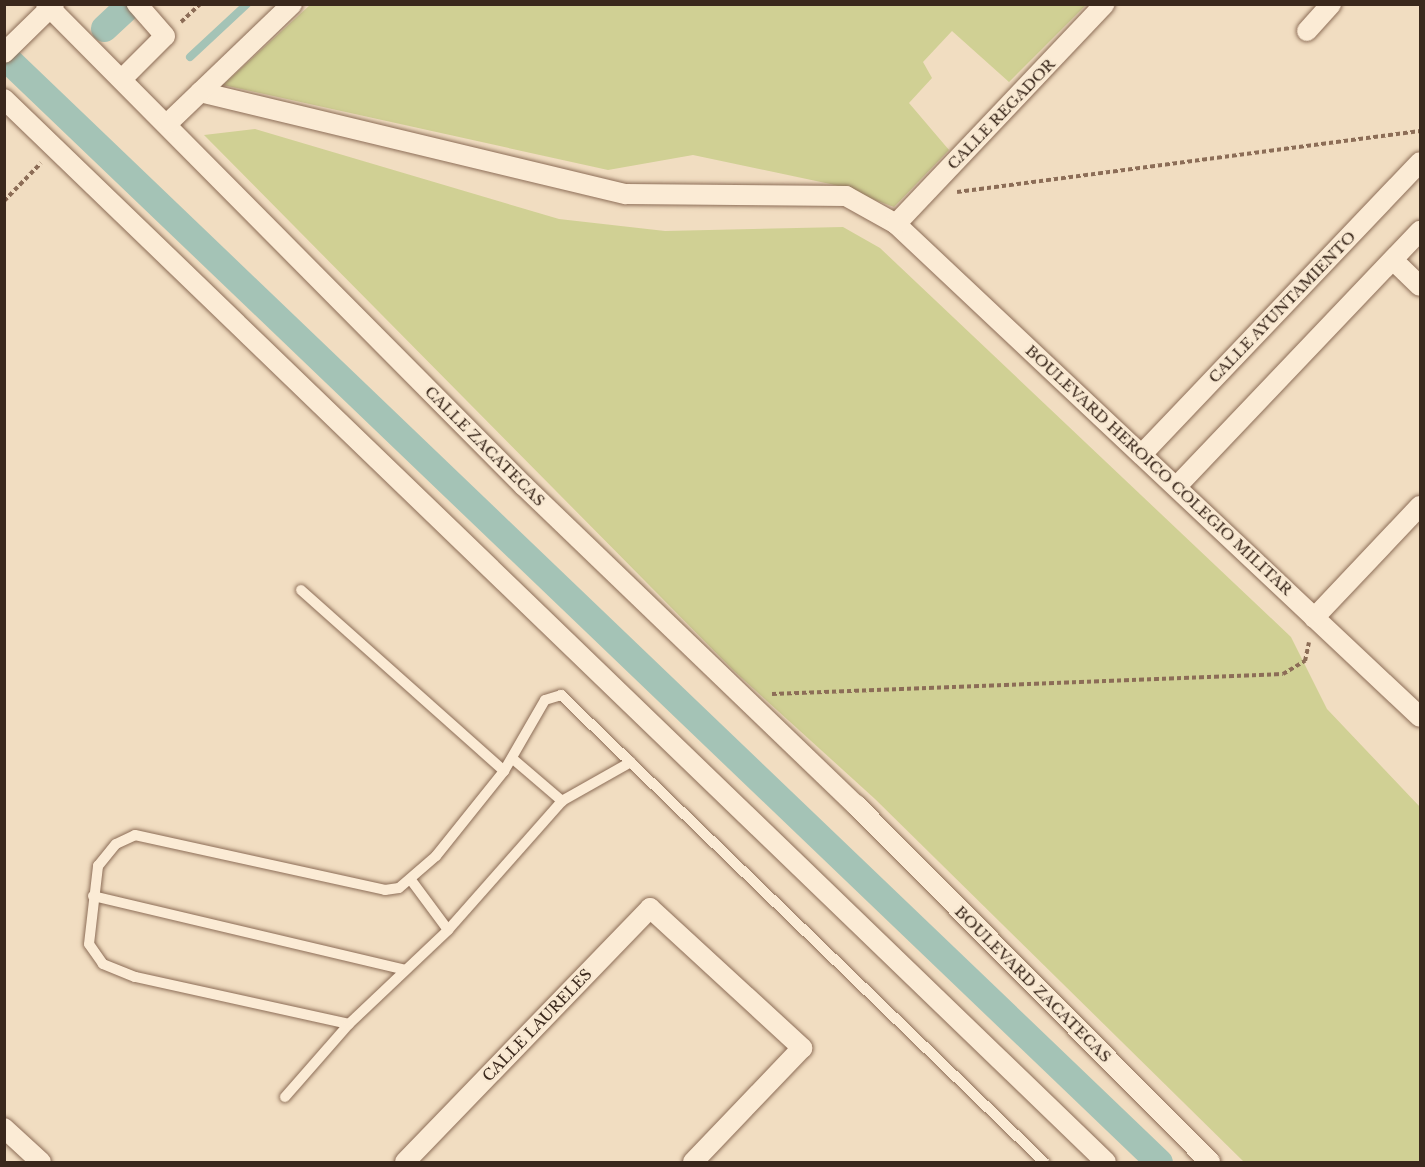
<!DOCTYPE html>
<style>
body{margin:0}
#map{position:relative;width:1425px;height:1167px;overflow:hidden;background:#f1ddc1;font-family:"Libre Baskerville",serif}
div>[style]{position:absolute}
.green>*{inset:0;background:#d0d094}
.stream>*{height:8px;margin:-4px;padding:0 4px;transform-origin:4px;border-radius:4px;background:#a4c3b6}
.canal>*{height:27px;margin:-13.5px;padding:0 13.5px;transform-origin:13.5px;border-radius:13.5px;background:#a4c3b6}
.path>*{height:4px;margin-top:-2px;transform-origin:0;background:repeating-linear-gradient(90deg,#8c6d57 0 4.5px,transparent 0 7.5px)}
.roads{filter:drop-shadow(0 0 2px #8c6d57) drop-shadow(0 0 2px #8c6d57)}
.service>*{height:10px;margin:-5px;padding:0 5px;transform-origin:5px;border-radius:5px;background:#fbebd5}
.minor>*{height:20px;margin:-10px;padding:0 10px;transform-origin:10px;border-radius:10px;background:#fbebd5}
span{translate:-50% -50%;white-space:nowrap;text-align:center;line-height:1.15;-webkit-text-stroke:4.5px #f8e8d1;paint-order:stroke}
.street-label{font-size:15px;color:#3a281c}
.frame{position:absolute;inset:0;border:6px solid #3a281c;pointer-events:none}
</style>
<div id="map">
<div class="green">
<i style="clip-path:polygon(310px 5px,1086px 5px,1009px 82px,952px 31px,923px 62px,932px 78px,909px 103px,949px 150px,894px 207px,835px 185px,693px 155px,608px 170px,223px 85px)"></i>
<i style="clip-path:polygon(255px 129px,559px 219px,665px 231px,843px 227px,880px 248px,1291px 637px,1327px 709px,1420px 807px,1420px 1162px,1244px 1162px,875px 799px,734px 671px,204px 135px)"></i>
</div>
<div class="stream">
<i style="left:190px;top:57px;width:78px;rotate:-42.9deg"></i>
</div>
<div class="canal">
<i style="left:104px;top:28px;width:35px;rotate:-43deg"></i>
<i style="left:4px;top:56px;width:1599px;rotate:43.76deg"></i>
</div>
<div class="path">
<i style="left:181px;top:22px;width:26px;rotate:-43deg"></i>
<i style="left:957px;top:192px;width:467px;rotate:-7.5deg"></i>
<i style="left:4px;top:201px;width:53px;rotate:-45.8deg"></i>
<i style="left:772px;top:694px;width:511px;rotate:-2.24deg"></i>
<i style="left:1283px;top:674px;width:26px;rotate:-31deg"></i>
<i style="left:1305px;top:661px;width:19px;rotate:-78deg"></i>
</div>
<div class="roads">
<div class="service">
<i style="left:301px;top:590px;width:272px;rotate:41.7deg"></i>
<i style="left:513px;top:759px;width:65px;rotate:40.6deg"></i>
<i style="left:411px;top:880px;width:62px;rotate:53.5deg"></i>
<i style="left:93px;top:896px;width:321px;rotate:13.3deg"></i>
<i style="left:349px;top:1024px;width:219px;rotate:-167.6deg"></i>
<i style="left:135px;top:977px;width:35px;rotate:-158deg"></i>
<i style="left:103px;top:964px;width:24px;rotate:-125deg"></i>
<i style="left:89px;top:944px;width:79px;rotate:-83.4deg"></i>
<i style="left:98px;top:866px;width:28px;rotate:-51deg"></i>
<i style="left:116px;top:844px;width:21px;rotate:-25deg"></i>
<i style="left:135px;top:835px;width:256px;rotate:12.4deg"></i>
<i style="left:385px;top:890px;width:14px;rotate:-8deg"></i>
<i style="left:399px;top:888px;width:49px;rotate:-40.9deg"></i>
<i style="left:436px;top:856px;width:109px;rotate:-51.3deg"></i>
<i style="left:504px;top:771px;width:82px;rotate:-60deg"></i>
<i style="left:545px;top:700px;width:17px;rotate:-17deg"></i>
<i style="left:561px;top:695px;width:672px;rotate:44.04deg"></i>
<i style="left:285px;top:1097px;width:97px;rotate:-48.8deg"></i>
<i style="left:349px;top:1024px;width:137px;rotate:-43.5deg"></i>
<i style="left:448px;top:930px;width:172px;rotate:-48.5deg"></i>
<i style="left:562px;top:801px;width:79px;rotate:-29.5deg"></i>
</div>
<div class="minor">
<i style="left:46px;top:4px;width:679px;rotate:45.24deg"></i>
<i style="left:524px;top:486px;width:460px;rotate:43.9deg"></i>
<i style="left:856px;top:805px;width:503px;rotate:45.24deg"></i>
<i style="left:1307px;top:31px;width:36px;rotate:-48deg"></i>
<i style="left:4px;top:53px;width:70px;rotate:-44.4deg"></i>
<i style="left:123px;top:78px;width:59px;rotate:-45deg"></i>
<i style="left:165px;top:36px;width:43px;rotate:-131.2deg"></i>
<i style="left:200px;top:92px;width:438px;rotate:13.5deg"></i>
<i style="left:626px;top:194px;width:220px;rotate:0.5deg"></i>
<i style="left:846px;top:196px;width:57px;rotate:29.2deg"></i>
<i style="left:896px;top:224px;width:719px;rotate:43.25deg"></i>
<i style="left:4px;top:99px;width:1531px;rotate:43.97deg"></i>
<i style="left:168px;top:123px;width:172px;rotate:-43.8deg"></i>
<i style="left:896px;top:224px;width:303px;rotate:-46.5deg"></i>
<i style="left:1393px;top:260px;width:37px;rotate:44deg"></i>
<i style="left:1144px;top:452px;width:400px;rotate:-46.4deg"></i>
<i style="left:1178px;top:485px;width:351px;rotate:-46.4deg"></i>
<i style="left:1314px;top:618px;width:154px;rotate:-46.6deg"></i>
<i style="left:4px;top:1128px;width:50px;rotate:42.6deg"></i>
<i style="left:405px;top:1162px;width:353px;rotate:-46deg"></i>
<i style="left:650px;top:908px;width:207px;rotate:42.6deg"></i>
<i style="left:802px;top:1048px;width:158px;rotate:133.7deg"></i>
</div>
</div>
<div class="street-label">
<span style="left:1001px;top:114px;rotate:-46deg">CALLE REGADOR</span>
<span style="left:1282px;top:307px;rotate:-46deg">CALLE AYUNTAMIENTO</span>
<span style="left:485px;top:446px;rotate:45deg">CALLE ZACATECAS</span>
<span style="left:1159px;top:470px;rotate:43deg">BOULEVARD HEROICO COLEGIO MILITAR</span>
<span style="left:1033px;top:984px;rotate:45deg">BOULEVARD ZACATECAS</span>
<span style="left:537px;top:1025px;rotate:-46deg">CALLE LAURELES</span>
</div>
<div class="frame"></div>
</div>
